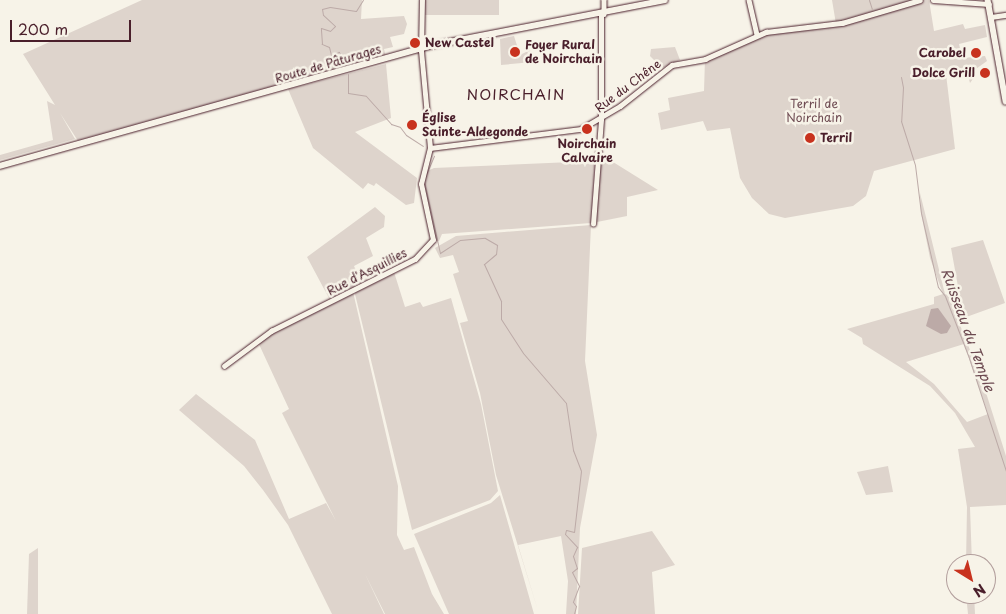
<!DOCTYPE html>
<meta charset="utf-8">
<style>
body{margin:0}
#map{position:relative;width:1006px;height:614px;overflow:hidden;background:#f7f3e8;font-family:"Playpen Sans",sans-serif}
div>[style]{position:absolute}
.green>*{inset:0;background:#ded4cc;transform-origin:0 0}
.water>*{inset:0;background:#bcaaa7}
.stream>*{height:1px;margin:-0.5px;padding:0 0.5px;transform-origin:0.5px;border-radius:0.5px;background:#bcaaa7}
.roads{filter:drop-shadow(0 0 1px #4a1f2b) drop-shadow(0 0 1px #4a1f2b)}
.street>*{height:4.5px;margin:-2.25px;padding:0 2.25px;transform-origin:2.25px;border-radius:2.25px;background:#f7f3e8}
.secondary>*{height:5.5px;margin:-2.75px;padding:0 2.75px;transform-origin:2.75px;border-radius:2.75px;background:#f7f3e8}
.dots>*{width:14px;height:14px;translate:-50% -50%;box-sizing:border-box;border:2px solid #f7f3e8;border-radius:50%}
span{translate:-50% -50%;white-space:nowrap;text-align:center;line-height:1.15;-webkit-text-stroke:5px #f7f3e8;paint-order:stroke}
.poi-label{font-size:12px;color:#4a1f2b;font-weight:700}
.left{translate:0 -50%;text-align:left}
.right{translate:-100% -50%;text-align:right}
.street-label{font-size:12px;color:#4a1f2b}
.park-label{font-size:12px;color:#6f4c53}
.water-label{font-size:14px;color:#6c4950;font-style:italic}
.quarter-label{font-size:15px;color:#4a1f2b;letter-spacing:1px}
.north{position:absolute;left:946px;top:554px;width:50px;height:50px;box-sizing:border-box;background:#f7f3e8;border:1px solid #b29e9c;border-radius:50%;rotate:144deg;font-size:14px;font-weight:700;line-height:20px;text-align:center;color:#4a1f2b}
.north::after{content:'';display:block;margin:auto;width:18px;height:22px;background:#c8321e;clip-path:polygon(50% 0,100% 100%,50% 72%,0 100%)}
.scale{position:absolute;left:10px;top:20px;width:121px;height:22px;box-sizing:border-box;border:2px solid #4a1f2b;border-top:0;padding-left:6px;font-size:15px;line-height:18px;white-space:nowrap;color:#4a1f2b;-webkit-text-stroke:4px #f7f3e8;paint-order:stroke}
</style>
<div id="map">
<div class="green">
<i style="clip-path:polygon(142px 0,362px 0,361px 19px,404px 16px,407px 24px,404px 34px,390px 37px,393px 47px,384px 49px,386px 58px,80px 144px,60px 113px,75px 139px,0 160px,0 155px,53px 140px,47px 101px,55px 105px,23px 54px)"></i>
<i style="left:425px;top:0;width:74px;height:15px"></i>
<i style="clip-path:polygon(832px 0,929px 0,934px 31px,963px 24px,965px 29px,985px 25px,987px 37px,959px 44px,962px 58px,985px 56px,987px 61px,973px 71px,975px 76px,970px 83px,967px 72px,946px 74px,955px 149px,874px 171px,866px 196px,853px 206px,785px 218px,769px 214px,752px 198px,740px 178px,730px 128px,707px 131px,703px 121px,661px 130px,658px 113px,670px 110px,668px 98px,704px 91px,705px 59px,778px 29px,836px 24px)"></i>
<i style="clip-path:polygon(514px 36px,520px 55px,530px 50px,533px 62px,501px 65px,500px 39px)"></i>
<i style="clip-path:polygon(675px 47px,680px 60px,662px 68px,650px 56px,651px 49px)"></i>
<i style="clip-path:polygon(386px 64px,391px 118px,355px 132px,417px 178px,414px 203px,406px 205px,376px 183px,374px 186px,368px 183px,363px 189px,313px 148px,288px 89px)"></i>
<i style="clip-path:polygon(605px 157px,658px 190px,627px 197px,627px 216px,597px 222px,597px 160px)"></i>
<i style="clip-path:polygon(595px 161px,591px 223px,442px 234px,439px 241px,435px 241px,423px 191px,423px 173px,434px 168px)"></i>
<i style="clip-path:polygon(evenodd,920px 193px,945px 294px,950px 296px,959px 292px,951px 248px,983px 240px,1005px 303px,958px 320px,982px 380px,1006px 456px,1006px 505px,970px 507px,972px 564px,966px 564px,967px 507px,958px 449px,975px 447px,955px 413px,930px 386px,863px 344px,862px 338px,847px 329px,934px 304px,934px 297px,943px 294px,930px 258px,921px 213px,920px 193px,964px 344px,988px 414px,967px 422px,934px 384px,906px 362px,964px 344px)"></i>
<i style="clip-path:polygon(375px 207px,385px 216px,384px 227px,366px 238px,373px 256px,354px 266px,363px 286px,331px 302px,307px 257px)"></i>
<i style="clip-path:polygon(591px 225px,585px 361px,597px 435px,580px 528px,576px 614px,566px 614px,568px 581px,561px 536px,518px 545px,539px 614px,496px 475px,480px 393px,460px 323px,468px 321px,453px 274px,459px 272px,453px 255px,440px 258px,435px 248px,456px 236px)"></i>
<i style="clip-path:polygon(394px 272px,405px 307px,420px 302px,423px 307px,451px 298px,481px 404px,498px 491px,490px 500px,412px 530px,355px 294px,356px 291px)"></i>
<i style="clip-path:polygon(353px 292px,398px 486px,397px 535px,404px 550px,414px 547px,432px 594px,444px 614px,385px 614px,365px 574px,384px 614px,332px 614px,288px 525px,263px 490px,244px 466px,179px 410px,196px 394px,255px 440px,289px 519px,326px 503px,336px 521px,282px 413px,289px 409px,257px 340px)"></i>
<i style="clip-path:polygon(888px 466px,893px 492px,866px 495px,857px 472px)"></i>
<i style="clip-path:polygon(500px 495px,534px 614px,449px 614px,414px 534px,491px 503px)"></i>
<i style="clip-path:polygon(652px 531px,675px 565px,652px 572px,655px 614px,578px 614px,582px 548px)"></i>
<i style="clip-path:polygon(38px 548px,38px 614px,27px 614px,29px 554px)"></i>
<i style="clip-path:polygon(966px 594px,974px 594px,975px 614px,968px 614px)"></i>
</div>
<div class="water">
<i style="clip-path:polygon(938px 308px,951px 326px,947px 333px,941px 334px,926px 326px,931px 309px)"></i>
</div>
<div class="stream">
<i style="left:869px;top:0;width:9px;rotate:72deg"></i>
<i style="left:344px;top:59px;width:9px;rotate:-126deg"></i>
<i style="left:339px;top:52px;width:9px;rotate:159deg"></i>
<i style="left:331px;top:55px;width:8px;rotate:-104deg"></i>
<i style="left:329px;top:47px;width:8px;rotate:-157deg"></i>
<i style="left:322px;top:44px;width:16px;rotate:-94deg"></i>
<i style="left:321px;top:28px;width:9px;rotate:18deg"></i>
<i style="left:330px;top:31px;width:7px;rotate:-45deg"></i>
<i style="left:335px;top:26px;width:16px;rotate:-137deg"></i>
<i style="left:323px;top:15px;width:6px;rotate:-99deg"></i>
<i style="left:322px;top:9px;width:8px;rotate:-14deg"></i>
<i style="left:330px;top:7px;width:26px;rotate:9deg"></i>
<i style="left:356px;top:11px;width:13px;rotate:-58deg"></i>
<i style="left:348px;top:74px;width:19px;rotate:90deg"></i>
<i style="left:348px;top:93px;width:18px;rotate:9deg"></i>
<i style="left:366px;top:96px;width:38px;rotate:48deg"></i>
<i style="left:391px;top:124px;width:9px;rotate:18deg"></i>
<i style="left:400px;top:127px;width:10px;rotate:53deg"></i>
<i style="left:406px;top:135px;width:20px;rotate:33deg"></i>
<i style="left:901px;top:77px;width:10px;rotate:79deg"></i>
<i style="left:903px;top:87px;width:34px;rotate:93deg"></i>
<i style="left:901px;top:121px;width:46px;rotate:72.3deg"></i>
<i style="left:915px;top:165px;width:48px;rotate:82.9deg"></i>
<i style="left:921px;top:213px;width:76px;rotate:77.1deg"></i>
<i style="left:938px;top:287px;width:11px;rotate:52deg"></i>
<i style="left:945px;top:296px;width:66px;rotate:68.8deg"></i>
<i style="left:969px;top:358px;width:119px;rotate:71.9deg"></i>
<i style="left:425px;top:177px;width:23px;rotate:-67deg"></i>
<i style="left:424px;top:181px;width:74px;rotate:77.5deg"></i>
<i style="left:440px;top:253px;width:24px;rotate:-33deg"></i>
<i style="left:460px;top:240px;width:25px;rotate:-5deg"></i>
<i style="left:485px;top:238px;width:14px;rotate:30deg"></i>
<i style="left:497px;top:245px;width:9px;rotate:96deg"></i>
<i style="left:496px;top:254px;width:16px;rotate:140deg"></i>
<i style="left:484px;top:264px;width:41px;rotate:65.3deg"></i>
<i style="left:501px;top:301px;width:18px;rotate:90deg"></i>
<i style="left:501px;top:319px;width:40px;rotate:57.1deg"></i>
<i style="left:523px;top:353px;width:66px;rotate:49.3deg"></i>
<i style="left:566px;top:403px;width:48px;rotate:81.5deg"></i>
<i style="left:573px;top:450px;width:22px;rotate:69deg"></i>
<i style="left:581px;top:471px;width:61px;rotate:96.5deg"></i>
<i style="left:574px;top:532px;width:8px;rotate:-166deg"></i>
<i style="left:566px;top:530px;width:4px;rotate:104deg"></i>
<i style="left:565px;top:534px;width:18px;rotate:47deg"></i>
<i style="left:577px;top:547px;width:10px;rotate:114deg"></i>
<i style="left:573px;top:556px;width:13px;rotate:72deg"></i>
<i style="left:577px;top:568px;width:6px;rotate:141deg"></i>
<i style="left:572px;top:572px;width:16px;rotate:63deg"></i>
<i style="left:579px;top:586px;width:17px;rotate:111deg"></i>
<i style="left:573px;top:602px;width:5px;rotate:53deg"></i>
<i style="left:576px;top:606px;width:8px;rotate:104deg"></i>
</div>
<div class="roads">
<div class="street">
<i style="left:604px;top:0;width:14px;rotate:90deg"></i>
<i style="left:749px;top:0;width:36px;rotate:77deg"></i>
<i style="left:933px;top:0;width:56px;rotate:4.1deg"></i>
<i style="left:991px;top:17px;width:15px;rotate:-8deg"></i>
<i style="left:430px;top:148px;width:152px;rotate:-7.2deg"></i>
<i style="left:581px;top:129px;width:45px;rotate:-30.5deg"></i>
<i style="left:620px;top:106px;width:66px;rotate:-38.3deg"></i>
<i style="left:672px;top:65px;width:34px;rotate:-10deg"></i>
<i style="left:705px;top:59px;width:67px;rotate:-23.9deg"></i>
<i style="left:766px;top:32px;width:77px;rotate:-6.8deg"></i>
<i style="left:842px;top:23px;width:81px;rotate:-16.4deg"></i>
<i style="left:593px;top:224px;width:105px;rotate:-85.6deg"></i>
<i style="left:601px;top:119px;width:105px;rotate:-90deg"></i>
<i style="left:224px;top:366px;width:59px;rotate:-36.7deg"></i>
<i style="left:271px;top:331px;width:161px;rotate:-26.6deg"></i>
<i style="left:415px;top:259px;width:26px;rotate:-47deg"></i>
<i style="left:433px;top:240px;width:57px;rotate:-102.1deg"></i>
<i style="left:421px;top:184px;width:37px;rotate:-76deg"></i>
<i style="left:430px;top:148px;width:97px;rotate:-95.3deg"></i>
<i style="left:421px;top:51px;width:51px;rotate:-88.9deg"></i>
</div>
<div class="secondary">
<i style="left:988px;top:0;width:103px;rotate:79.9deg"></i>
<i style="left:0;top:166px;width:445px;rotate:-15.6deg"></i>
<i style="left:429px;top:46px;width:240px;rotate:-11deg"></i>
</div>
</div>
<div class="dots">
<i style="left:415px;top:43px;background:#c8321e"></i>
<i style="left:515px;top:52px;background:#c8321e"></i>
<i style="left:976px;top:53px;background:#c8321e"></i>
<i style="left:985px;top:73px;background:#c8321e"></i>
<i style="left:412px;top:125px;background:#c8321e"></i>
<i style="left:587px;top:129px;background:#c8321e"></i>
<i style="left:810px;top:138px;background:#c8321e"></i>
</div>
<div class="poi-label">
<span class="left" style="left:425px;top:43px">New Castel</span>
<span class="left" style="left:525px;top:52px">Foyer Rural<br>de Noirchain</span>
<span class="right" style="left:966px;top:53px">Carobel</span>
<span class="right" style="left:975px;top:73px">Dolce Grill</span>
<span class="left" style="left:422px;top:125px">Église<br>Sainte-Aldegonde</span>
<span class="left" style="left:820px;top:138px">Terril</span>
<span style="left:587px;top:151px">Noirchain<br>Calvaire</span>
</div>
<div class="street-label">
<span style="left:328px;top:64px;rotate:-16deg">Route de Pâturages</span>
<span style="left:628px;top:86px;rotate:-37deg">Rue du Chêne</span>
<span style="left:367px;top:272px;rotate:-27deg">Rue d'Asquillies</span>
</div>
<div class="park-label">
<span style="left:814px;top:111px">Terril de<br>Noirchain</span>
</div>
<div class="water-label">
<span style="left:968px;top:330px;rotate:70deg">Ruisseau du Temple</span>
</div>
<div class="quarter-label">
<span style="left:516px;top:94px">NOIRCHAIN</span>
</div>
<div class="north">N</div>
<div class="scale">200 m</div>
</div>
